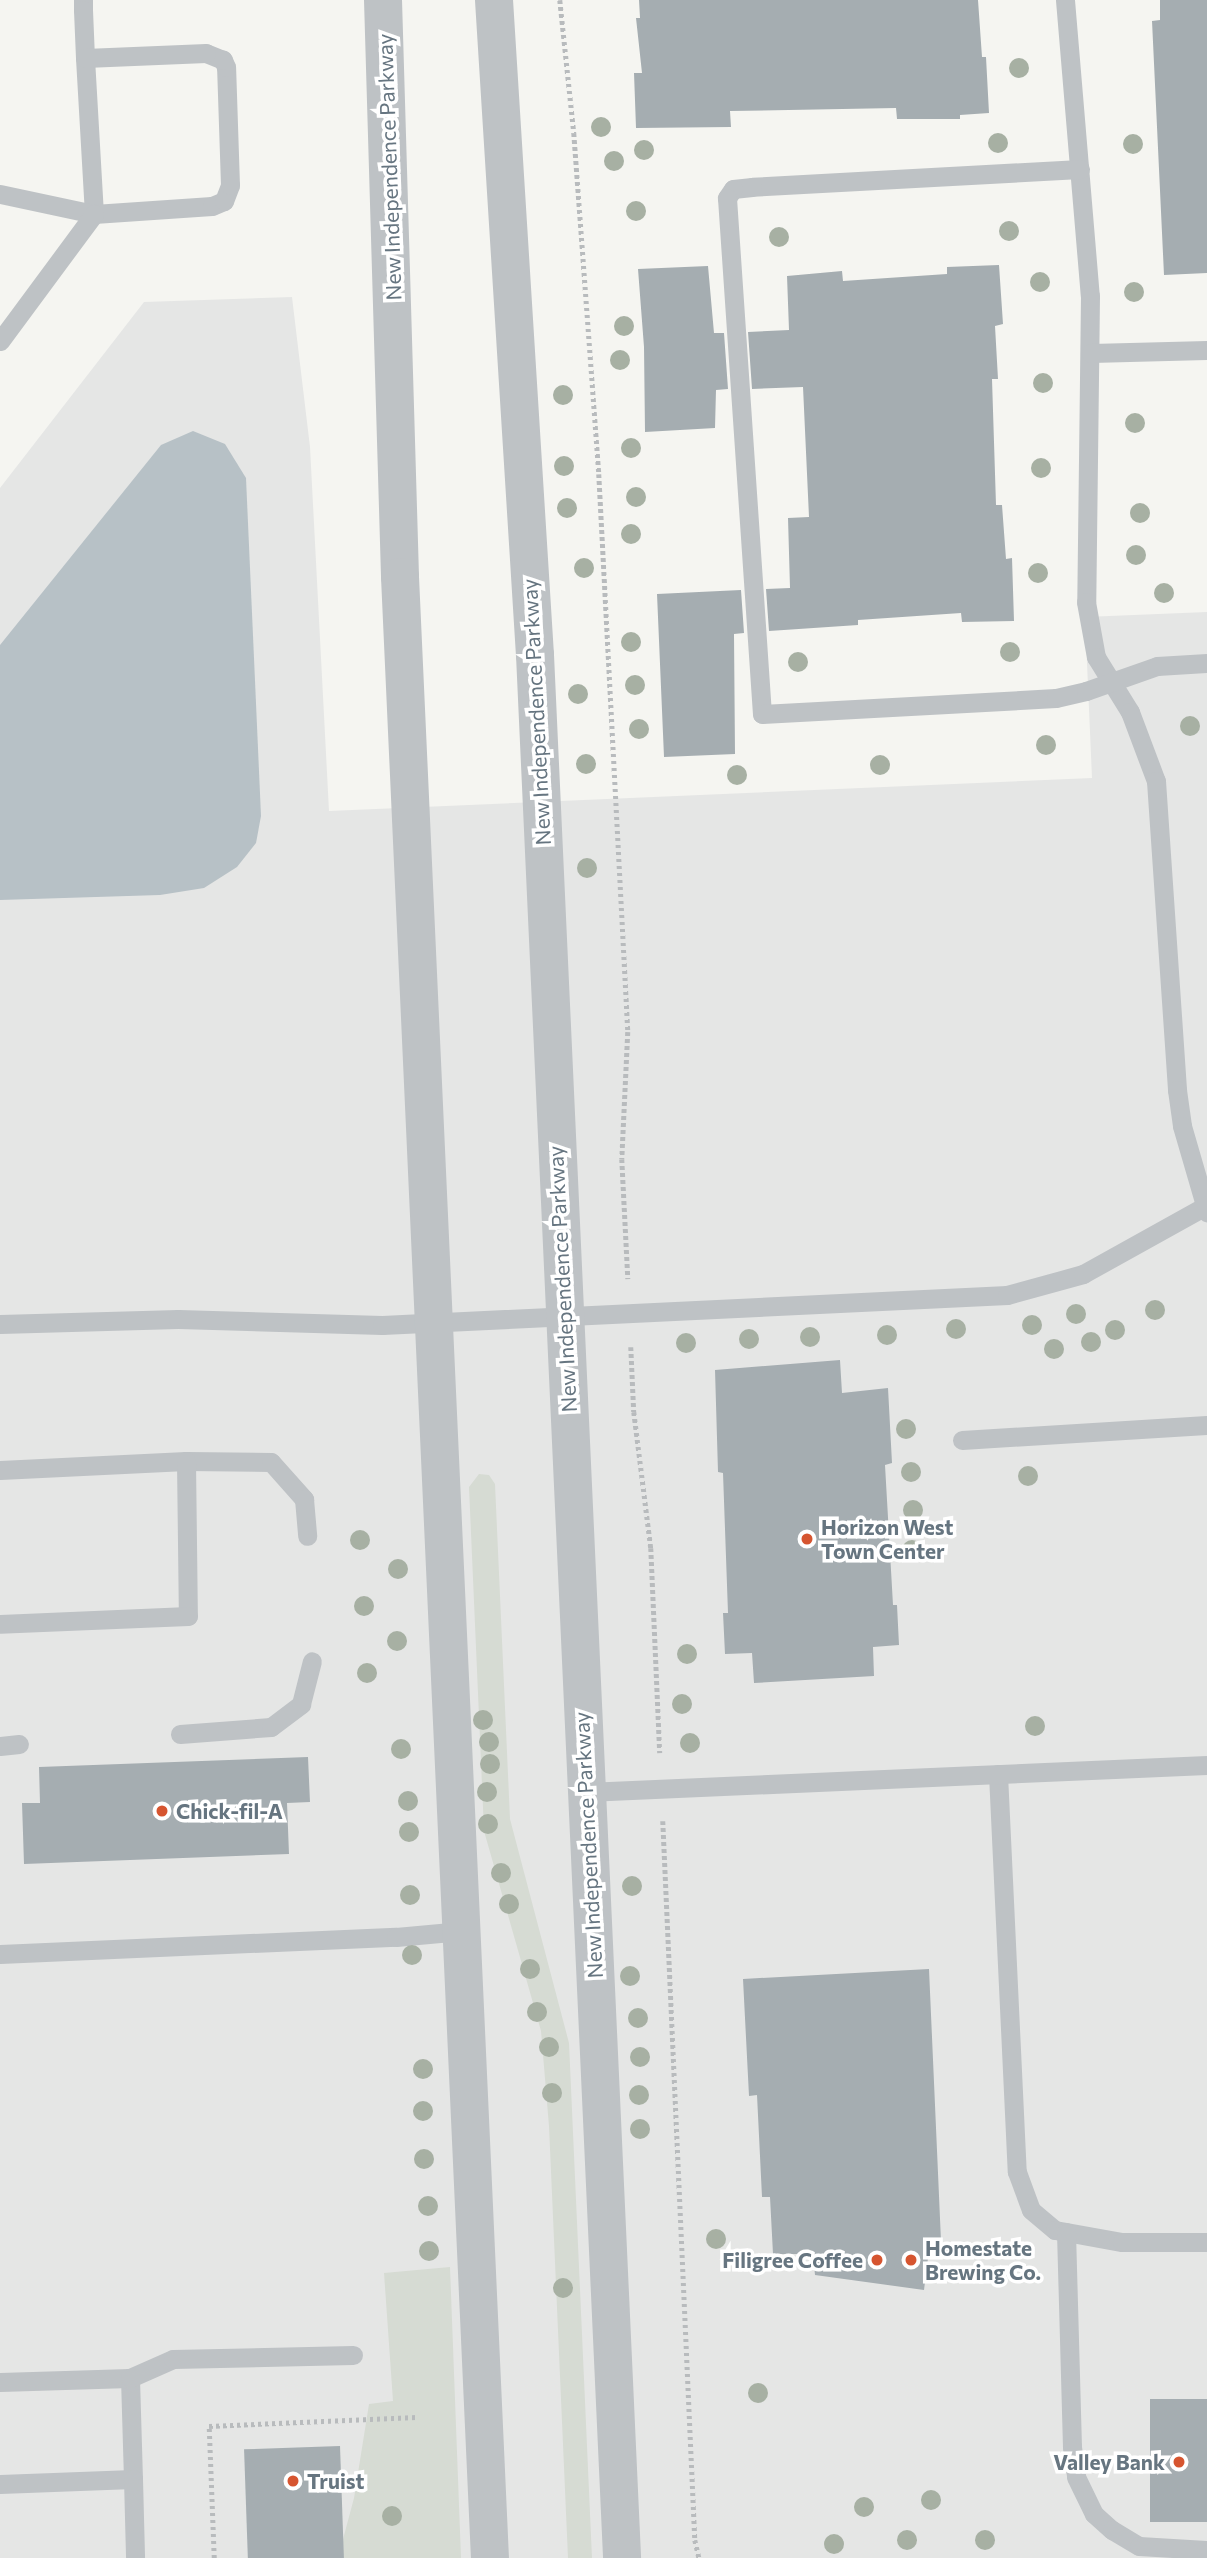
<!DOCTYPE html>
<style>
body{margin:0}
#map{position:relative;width:1207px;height:2558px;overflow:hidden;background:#f5f5f1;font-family:Commissioner,sans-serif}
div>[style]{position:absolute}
.built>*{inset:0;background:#e5e6e5}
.green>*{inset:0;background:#d6dbd3}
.water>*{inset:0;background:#b7c1c6}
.building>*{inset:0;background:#a5adb1;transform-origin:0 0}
.path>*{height:4.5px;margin-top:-2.25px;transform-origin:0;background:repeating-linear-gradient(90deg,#b8bbbd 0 3.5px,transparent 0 7px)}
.service>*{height:19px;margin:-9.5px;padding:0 9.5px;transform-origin:9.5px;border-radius:9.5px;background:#bec2c5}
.tertiary>*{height:38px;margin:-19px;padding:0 19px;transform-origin:19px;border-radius:19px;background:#bec2c5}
.trees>*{width:20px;height:20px;margin:-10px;border-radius:50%;background:#a7b0a3}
.dots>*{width:19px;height:19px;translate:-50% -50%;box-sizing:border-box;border:4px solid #fff;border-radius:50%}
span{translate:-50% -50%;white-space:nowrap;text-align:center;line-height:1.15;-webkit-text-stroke:7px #fff;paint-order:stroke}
.street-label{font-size:21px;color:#667580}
.poi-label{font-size:21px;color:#667580;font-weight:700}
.left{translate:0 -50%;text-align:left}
.right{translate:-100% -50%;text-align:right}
</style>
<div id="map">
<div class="built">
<i style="clip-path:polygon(292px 297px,310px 447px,329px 811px,1092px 778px,1085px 617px,1207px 612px,1207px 2558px,0 2558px,0 488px,144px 302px)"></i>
</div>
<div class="green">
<i style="clip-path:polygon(479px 1474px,489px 1475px,495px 1484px,510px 1819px,569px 2043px,592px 2558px,568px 2558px,549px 2126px,541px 2031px,484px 1831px,469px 1487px)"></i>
<i style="clip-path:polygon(450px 2267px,461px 2558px,338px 2558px,354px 2498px,369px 2404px,393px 2401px,384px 2273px)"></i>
</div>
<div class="water">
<i style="clip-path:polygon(193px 431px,225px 444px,246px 478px,261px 816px,256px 843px,237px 867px,204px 888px,160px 895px,0 900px,0 645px,161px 445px)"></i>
</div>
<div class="building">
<i style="clip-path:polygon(639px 0,978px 0,982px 57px,986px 57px,989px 113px,960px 115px,960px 119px,897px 119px,896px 108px,730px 111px,731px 127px,636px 128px,634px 73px,642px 73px,636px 18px,640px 18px)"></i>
<i style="clip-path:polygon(1160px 0,1207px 0,1207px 273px,1164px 275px,1152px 21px,1160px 20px)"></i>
<i style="clip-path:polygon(999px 265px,1003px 324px,995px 326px,998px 379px,992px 379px,996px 505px,1002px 505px,1006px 559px,1012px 558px,1014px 621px,962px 622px,961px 613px,858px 620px,858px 625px,769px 631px,766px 589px,790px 588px,788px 518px,809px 517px,803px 387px,752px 389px,748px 332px,789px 330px,787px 276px,842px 271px,843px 281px,947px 274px,947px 267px)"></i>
<i style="clip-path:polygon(708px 266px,714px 333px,724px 333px,728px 389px,716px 390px,715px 428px,645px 432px,644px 347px,638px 269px)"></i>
<i style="clip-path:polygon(741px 590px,744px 633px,734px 634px,735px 754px,664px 757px,657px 594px)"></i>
<i style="clip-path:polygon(840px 1360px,842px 1393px,888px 1388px,892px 1463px,885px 1465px,893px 1605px,897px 1605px,899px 1645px,873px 1647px,874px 1676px,754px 1683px,752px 1653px,725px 1654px,723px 1613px,728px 1613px,723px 1473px,718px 1472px,715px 1370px)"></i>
<i style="clip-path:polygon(308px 1757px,310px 1802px,287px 1803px,289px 1854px,24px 1864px,22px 1803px,40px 1803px,39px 1767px)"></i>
<i style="clip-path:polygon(929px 1969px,941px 2241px,930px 2242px,924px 2290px,815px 2275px,813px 2254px,773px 2254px,770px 2197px,762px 2197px,757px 2095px,749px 2096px,743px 1979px)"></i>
<i style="left:1207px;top:2399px;width:123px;height:57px;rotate:90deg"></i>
<i style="left:340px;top:2446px;width:112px;height:96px;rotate:88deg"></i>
</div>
<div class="path">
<i style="left:560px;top:0;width:134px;rotate:84deg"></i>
<i style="left:574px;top:133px;width:342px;rotate:85.8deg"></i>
<i style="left:599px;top:474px;width:559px;rotate:87.02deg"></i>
<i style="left:628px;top:1032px;width:127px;rotate:92.7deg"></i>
<i style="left:622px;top:1159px;width:120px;rotate:87.1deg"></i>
<i style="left:631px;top:1347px;width:65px;rotate:87.4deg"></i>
<i style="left:634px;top:1412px;width:137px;rotate:82.9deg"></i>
<i style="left:651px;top:1548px;width:205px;rotate:87.5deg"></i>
<i style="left:663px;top:1821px;width:720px;rotate:87.45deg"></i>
<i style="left:695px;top:2540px;width:18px;rotate:77deg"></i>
<i style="left:214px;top:2558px;width:132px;rotate:-92.2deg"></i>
<i style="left:209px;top:2426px;width:208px;rotate:-2.5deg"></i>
</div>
<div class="service">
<i style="left:83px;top:0;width:10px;rotate:90deg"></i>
<i style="left:83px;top:10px;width:48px;rotate:87.6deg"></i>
<i style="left:85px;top:58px;width:156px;rotate:86.7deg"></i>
<i style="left:94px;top:214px;width:118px;rotate:-3.9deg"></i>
<i style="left:212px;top:206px;width:13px;rotate:-23deg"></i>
<i style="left:224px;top:201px;width:17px;rotate:-69deg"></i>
<i style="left:230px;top:185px;width:118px;rotate:-91.9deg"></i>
<i style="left:226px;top:67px;width:8px;rotate:-113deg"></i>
<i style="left:223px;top:60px;width:18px;rotate:-158deg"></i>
<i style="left:206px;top:53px;width:121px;rotate:177.6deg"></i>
<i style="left:1065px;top:0;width:297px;rotate:85.2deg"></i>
<i style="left:1090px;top:296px;width:306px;rotate:90.7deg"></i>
<i style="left:1086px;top:602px;width:56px;rotate:79.7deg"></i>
<i style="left:1096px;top:657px;width:65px;rotate:58.3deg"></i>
<i style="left:1130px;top:712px;width:74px;rotate:69.4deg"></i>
<i style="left:1156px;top:781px;width:310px;rotate:86.1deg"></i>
<i style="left:1177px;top:1090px;width:36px;rotate:82deg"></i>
<i style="left:1182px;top:1126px;width:90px;rotate:73.8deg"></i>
<i style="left:1080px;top:169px;width:328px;rotate:176.9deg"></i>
<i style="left:752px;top:187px;width:19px;rotate:174deg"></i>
<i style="left:733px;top:189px;width:11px;rotate:124deg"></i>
<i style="left:727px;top:198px;width:517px;rotate:86.12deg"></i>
<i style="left:762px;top:714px;width:294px;rotate:-3.1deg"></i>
<i style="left:1056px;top:698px;width:31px;rotate:-13deg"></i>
<i style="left:1086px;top:691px;width:75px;rotate:-19.4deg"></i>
<i style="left:1157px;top:666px;width:50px;rotate:-3.4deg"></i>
<i style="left:0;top:194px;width:96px;rotate:12deg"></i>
<i style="left:94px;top:214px;width:158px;rotate:126.5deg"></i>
<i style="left:1091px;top:353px;width:116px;rotate:-1.5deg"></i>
<i style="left:0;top:1324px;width:178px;rotate:-1.6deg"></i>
<i style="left:178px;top:1319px;width:204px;rotate:1.7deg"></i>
<i style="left:382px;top:1325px;width:626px;rotate:-2.75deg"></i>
<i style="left:1007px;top:1295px;width:79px;rotate:-15.4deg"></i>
<i style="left:1083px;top:1274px;width:142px;rotate:-29.1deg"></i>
<i style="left:962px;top:1440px;width:245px;rotate:-3.5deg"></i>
<i style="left:186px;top:1461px;width:85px;rotate:0.7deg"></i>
<i style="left:271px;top:1462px;width:50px;rotate:48.3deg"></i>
<i style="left:304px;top:1499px;width:37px;rotate:85deg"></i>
<i style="left:0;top:1470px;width:186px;rotate:-2.8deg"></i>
<i style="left:186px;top:1461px;width:155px;rotate:89.3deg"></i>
<i style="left:188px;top:1616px;width:188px;rotate:177.6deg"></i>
<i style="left:180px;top:1734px;width:91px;rotate:-4.4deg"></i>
<i style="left:271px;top:1727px;width:38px;rotate:-37deg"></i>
<i style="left:301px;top:1704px;width:44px;rotate:-75.7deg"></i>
<i style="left:0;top:1746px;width:19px;rotate:-6deg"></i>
<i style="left:998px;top:1774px;width:398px;rotate:87.3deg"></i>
<i style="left:1017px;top:2172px;width:40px;rotate:69.8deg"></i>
<i style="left:1031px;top:2210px;width:31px;rotate:40deg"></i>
<i style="left:1055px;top:2230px;width:68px;rotate:10.2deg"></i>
<i style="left:1122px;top:2242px;width:85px"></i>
<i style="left:586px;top:1792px;width:622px;rotate:-2.49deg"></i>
<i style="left:0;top:1954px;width:396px;rotate:-2.5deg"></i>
<i style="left:396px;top:1937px;width:66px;rotate:-5.2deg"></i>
<i style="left:1066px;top:2232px;width:215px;rotate:88.4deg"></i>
<i style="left:1072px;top:2447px;width:30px;rotate:82deg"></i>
<i style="left:1076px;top:2477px;width:41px;rotate:64.1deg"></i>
<i style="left:1094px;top:2514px;width:24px;rotate:42deg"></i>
<i style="left:1112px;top:2530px;width:31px;rotate:31deg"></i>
<i style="left:1139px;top:2546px;width:68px;rotate:3.4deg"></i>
<i style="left:130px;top:2378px;width:101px;rotate:88.3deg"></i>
<i style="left:0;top:2382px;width:130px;rotate:-1.8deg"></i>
<i style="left:130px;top:2378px;width:47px;rotate:-23.8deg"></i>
<i style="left:173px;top:2359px;width:180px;rotate:-1.3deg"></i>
<i style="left:0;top:2484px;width:133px;rotate:-2.2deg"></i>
<i style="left:133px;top:2479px;width:79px;rotate:88.5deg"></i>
</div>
<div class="tertiary">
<i style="left:383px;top:0;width:577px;rotate:88.31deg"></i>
<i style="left:400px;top:577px;width:1983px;rotate:87.4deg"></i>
<i style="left:494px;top:0;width:656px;rotate:86.42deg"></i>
<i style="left:535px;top:655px;width:1905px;rotate:87.38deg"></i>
</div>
<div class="trees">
<i style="left:1019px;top:68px"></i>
<i style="left:601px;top:127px"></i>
<i style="left:998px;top:143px"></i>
<i style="left:1133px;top:144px"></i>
<i style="left:644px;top:150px"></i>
<i style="left:614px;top:161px"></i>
<i style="left:636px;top:211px"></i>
<i style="left:1009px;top:231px"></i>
<i style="left:779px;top:237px"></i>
<i style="left:1040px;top:282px"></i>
<i style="left:1134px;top:292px"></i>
<i style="left:624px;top:326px"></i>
<i style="left:620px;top:360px"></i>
<i style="left:1043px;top:383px"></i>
<i style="left:563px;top:395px"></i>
<i style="left:1135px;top:423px"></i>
<i style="left:631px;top:448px"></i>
<i style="left:564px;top:466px"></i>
<i style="left:1041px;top:468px"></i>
<i style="left:636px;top:497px"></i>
<i style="left:567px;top:508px"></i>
<i style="left:1140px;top:513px"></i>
<i style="left:631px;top:534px"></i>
<i style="left:1136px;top:555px"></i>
<i style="left:584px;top:568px"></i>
<i style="left:1038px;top:573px"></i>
<i style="left:1164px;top:593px"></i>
<i style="left:631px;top:642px"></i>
<i style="left:1010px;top:652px"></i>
<i style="left:798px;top:662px"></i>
<i style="left:635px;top:685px"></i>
<i style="left:578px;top:694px"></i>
<i style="left:1190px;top:726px"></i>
<i style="left:639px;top:729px"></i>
<i style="left:1046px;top:745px"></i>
<i style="left:586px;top:764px"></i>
<i style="left:880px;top:765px"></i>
<i style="left:737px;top:775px"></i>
<i style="left:587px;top:868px"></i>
<i style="left:1155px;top:1310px"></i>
<i style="left:1076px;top:1314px"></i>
<i style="left:1032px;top:1325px"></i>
<i style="left:956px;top:1329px"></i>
<i style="left:1115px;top:1330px"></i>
<i style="left:887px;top:1335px"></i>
<i style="left:810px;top:1337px"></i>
<i style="left:749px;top:1339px"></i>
<i style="left:1091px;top:1342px"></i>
<i style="left:686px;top:1343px"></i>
<i style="left:1054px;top:1349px"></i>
<i style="left:906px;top:1429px"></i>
<i style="left:911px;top:1472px"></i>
<i style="left:1028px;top:1476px"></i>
<i style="left:913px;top:1510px"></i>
<i style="left:360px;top:1540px"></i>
<i style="left:912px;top:1550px"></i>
<i style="left:398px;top:1569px"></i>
<i style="left:364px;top:1606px"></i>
<i style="left:397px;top:1641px"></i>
<i style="left:687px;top:1654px"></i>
<i style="left:367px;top:1673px"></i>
<i style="left:682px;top:1704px"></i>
<i style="left:483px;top:1720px"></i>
<i style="left:1035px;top:1726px"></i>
<i style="left:489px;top:1742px"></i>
<i style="left:690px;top:1743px"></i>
<i style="left:401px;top:1749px"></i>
<i style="left:490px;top:1764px"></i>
<i style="left:487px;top:1792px"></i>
<i style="left:408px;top:1801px"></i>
<i style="left:488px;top:1824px"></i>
<i style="left:409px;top:1832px"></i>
<i style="left:501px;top:1873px"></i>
<i style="left:632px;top:1886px"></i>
<i style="left:410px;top:1895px"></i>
<i style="left:509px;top:1904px"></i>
<i style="left:412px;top:1955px"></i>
<i style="left:530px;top:1969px"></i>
<i style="left:630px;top:1976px"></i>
<i style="left:537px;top:2012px"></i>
<i style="left:638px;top:2018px"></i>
<i style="left:549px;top:2047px"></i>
<i style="left:640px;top:2057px"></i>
<i style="left:423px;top:2069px"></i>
<i style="left:552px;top:2093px"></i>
<i style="left:639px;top:2095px"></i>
<i style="left:423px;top:2111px"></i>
<i style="left:640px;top:2129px"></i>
<i style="left:424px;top:2159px"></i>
<i style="left:428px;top:2206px"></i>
<i style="left:716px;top:2239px"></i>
<i style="left:429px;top:2251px"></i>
<i style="left:563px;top:2288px"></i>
<i style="left:758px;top:2393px"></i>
<i style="left:931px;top:2500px"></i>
<i style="left:864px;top:2507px"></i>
<i style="left:392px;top:2516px"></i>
<i style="left:907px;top:2540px"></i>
<i style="left:985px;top:2540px"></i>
<i style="left:834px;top:2544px"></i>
</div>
<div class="dots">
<i style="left:807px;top:1539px;background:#d65530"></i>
<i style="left:162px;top:1811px;background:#d65530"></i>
<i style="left:877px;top:2260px;background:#d65530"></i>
<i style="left:911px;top:2260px;background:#d65530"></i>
<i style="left:1179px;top:2462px;background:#d65530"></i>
<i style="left:293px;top:2481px;background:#d65530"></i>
</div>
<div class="street-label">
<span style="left:389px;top:167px;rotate:-92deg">New Independence Parkway</span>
<span style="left:536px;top:712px;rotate:-93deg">New Independence Parkway</span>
<span style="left:562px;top:1279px;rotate:-93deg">New Independence Parkway</span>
<span style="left:588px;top:1845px;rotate:-93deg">New Independence Parkway</span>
</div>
<div class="poi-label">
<span class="left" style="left:821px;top:1539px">Horizon West<br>Town Center</span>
<span class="left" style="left:176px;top:1811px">Chick-fil-A</span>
<span class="left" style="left:925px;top:2260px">Homestate<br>Brewing Co.</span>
<span class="right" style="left:863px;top:2260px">Filigree Coffee</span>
<span class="right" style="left:1165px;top:2462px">Valley Bank</span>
<span class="left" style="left:307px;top:2481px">Truist</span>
</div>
</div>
